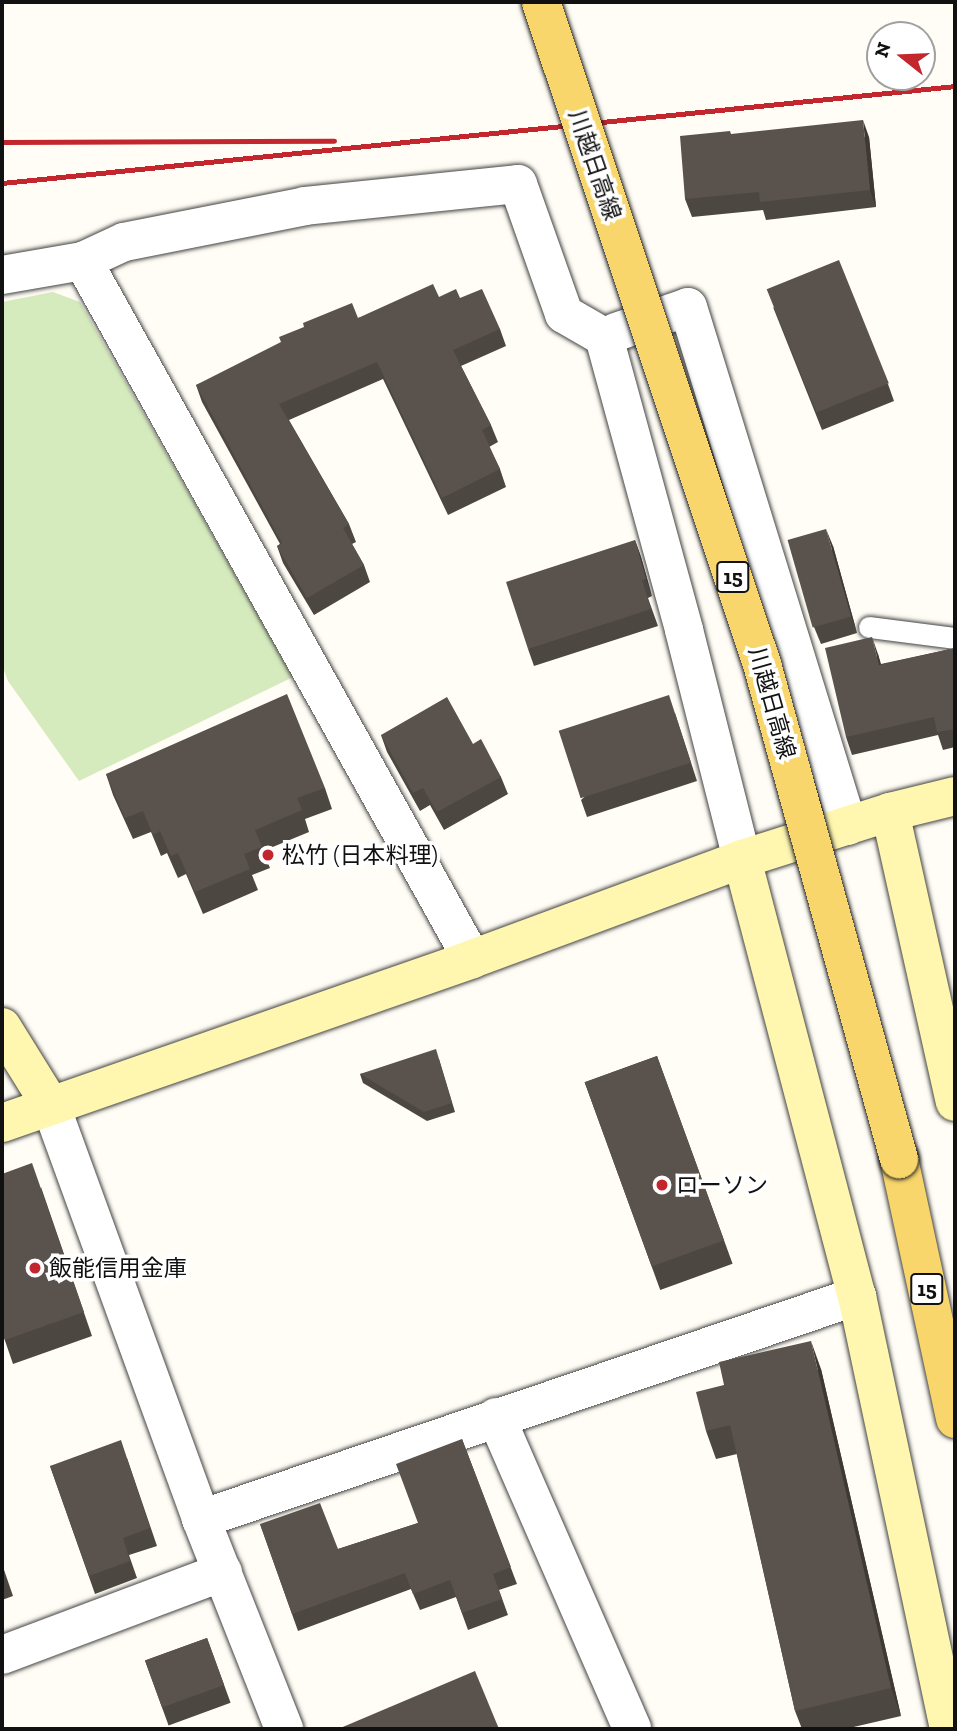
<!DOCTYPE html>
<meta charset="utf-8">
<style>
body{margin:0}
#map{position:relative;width:957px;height:1731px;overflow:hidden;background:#fffdf5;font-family:"Zilla Slab","Noto Sans JP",serif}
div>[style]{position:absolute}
.green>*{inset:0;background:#d5ebbd}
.roads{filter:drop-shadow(0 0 2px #444) drop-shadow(0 0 2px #444)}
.lane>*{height:21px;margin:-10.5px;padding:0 10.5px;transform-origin:10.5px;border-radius:10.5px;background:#fff}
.street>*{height:38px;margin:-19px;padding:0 19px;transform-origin:19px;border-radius:19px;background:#fff}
.secondary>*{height:38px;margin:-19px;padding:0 19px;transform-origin:19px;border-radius:19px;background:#fff6b0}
.primary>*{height:38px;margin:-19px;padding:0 19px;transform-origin:19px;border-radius:19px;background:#f9d66b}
.rail>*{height:5px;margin:-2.5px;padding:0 2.5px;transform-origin:2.5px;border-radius:2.5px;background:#c4262e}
.bridges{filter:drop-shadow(0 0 2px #222) drop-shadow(0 0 2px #222)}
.primary-bridge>*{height:38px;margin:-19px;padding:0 19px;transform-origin:19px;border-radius:19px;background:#f9d66b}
.wall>*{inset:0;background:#4d4742;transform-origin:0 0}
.shaded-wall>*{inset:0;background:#3f3936}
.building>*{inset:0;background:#5a524d;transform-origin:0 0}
.dots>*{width:19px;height:19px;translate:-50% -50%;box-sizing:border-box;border:4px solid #fff;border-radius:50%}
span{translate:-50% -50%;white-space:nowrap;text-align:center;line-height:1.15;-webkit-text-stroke:7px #fff;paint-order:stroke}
.shield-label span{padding:2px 5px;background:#fff;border:2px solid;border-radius:5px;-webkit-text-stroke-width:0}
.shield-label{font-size:21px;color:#111;font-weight:700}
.street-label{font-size:23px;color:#111}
.poi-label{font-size:23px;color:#111}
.left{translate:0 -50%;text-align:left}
.frame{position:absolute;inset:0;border:4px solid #111;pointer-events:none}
.north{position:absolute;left:866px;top:21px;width:70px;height:70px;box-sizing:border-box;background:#fff;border:2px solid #a0a0a0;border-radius:50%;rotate:288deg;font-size:19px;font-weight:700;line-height:28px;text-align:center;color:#111}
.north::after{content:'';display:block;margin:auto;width:24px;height:32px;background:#c4262e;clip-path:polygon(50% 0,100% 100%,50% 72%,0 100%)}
</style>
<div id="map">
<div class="green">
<i style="clip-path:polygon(53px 292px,80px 302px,293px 677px,79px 781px,8px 681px,2px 665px,2px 302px)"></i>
</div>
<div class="roads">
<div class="lane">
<i style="left:869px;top:627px;width:87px;rotate:7.3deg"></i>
</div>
<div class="street">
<i style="left:83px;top:261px;width:45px;rotate:-24.9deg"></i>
<i style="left:124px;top:242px;width:185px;rotate:-11.2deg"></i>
<i style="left:305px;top:206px;width:214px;rotate:-5.9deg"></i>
<i style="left:518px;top:184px;width:138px;rotate:70.5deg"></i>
<i style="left:564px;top:314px;width:46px;rotate:29.9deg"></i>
<i style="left:604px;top:337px;width:304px;rotate:74.7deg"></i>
<i style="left:684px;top:630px;width:236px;rotate:75.8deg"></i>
<i style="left:2px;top:275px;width:82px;rotate:-9.8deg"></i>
<i style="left:83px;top:261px;width:799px;rotate:60.87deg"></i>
<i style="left:616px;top:332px;width:76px;rotate:-19.1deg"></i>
<i style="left:688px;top:307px;width:543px;rotate:72.87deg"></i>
<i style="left:51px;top:1106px;width:439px;rotate:70deg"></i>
<i style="left:201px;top:1519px;width:226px;rotate:68.4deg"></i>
<i style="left:496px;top:1417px;width:340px;rotate:66.4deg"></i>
<i style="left:201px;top:1519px;width:693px;rotate:-18.77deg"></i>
<i style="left:2px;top:1655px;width:236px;rotate:-20.6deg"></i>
</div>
<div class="secondary">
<i style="left:890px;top:812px;width:297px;rotate:77.4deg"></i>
<i style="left:742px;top:859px;width:452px;rotate:75.3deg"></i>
<i style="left:857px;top:1296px;width:443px;rotate:78deg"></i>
<i style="left:2px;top:1027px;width:93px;rotate:58.2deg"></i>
<i style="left:2px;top:1123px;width:498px;rotate:-19.2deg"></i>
<i style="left:472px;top:959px;width:288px;rotate:-20.3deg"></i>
<i style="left:742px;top:859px;width:155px;rotate:-17.6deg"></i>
<i style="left:890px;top:812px;width:67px;rotate:-13.8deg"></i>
</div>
<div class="primary">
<i style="left:899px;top:1159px;width:266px;rotate:77.8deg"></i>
</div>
</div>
<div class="rail">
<i style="left:2px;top:142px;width:332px;rotate:-0.2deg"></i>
<i style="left:2px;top:183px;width:958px;rotate:-5.81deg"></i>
</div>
<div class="bridges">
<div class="primary-bridge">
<i style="left:541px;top:2px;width:698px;rotate:71.54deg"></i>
<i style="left:762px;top:664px;width:514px;rotate:74.53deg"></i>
</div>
</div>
<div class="wall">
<i style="clip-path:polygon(732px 134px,869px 137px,876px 207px,766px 220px,763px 210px,692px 217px,685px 199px)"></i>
<i style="clip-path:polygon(439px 297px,460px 298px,500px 329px,506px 346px,461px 366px,491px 425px,498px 442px,489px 447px,500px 469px,506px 487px,448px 515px,383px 379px,289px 420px,349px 524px,356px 542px,352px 544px,364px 565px,370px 582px,314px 615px,283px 563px,277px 546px,280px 544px,202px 402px,196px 385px,358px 318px)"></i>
<i style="clip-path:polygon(773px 307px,888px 384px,894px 401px,822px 430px)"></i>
<i style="clip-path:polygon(635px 540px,641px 557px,652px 596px,648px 598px,658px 626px,534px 666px,528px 649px)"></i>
<i style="clip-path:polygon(833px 546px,857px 633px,821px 644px,814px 627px)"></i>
<i style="clip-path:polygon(955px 648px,955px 747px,943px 750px,938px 735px,852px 755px,846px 737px,878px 654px,881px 664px)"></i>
<i style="clip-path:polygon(675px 713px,697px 781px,587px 817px,581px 800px)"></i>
<i style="clip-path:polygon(381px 735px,473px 744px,501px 777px,508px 794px,444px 830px,430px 805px,420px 811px,387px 752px)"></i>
<i style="clip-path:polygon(106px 774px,325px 788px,332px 809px,305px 819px,309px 832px,263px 851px,270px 868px,252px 875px,258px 890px,203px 914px,186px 874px,178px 878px,167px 853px,161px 856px,151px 832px,133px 839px,113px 795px)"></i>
<i style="left:657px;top:1056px;width:221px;height:77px;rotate:70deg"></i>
<i style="clip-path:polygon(439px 1059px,455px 1112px,427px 1121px,363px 1083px,360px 1074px)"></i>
<i style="clip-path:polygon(41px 1187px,92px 1336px,13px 1364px,2px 1332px)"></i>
<i style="clip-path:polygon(821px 1369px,901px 1716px,845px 1729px,802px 1729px,795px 1711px,737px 1454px,716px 1459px,706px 1431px,724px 1385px)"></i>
<i style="clip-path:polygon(462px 1439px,517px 1584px,499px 1590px,508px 1615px,468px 1630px,456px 1597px,420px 1610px,411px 1589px,298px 1631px,260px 1524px,338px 1549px,418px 1523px)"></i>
<i style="clip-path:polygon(127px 1458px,157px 1546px,129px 1555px,137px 1578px,95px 1594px,50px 1466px)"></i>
<i style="clip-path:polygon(2px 1564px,13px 1596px,2px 1600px)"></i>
<i style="left:207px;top:1638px;width:69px;height:66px;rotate:70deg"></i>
</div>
<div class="shaded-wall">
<i style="clip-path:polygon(863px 120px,869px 137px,876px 207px,870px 190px)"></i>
<i style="clip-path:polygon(826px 529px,833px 546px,857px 633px,851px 616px)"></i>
<i style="clip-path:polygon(635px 540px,641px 557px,652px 596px,646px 579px)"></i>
<i style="clip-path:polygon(872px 637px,878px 654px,885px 682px,879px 665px)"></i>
<i style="clip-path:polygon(811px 1341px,821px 1369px,901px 1716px,891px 1688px)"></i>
</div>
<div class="building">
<i style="clip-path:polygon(863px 120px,870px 190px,760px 202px,759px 192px,685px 199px,680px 136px,730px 131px,731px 134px)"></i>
<i style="left:839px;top:260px;width:133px;height:78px;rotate:68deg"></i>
<i style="clip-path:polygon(433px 284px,439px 297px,456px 289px,460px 298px,482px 289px,500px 329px,453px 350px,491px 425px,482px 430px,500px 469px,442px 498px,377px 362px,279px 404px,349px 524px,343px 528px,364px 565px,307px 598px,277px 546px,282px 543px,196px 385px,281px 342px,279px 337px,304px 327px,303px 323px,352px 303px,358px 318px)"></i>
<i style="left:826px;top:529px;width:91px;height:40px;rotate:74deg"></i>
<i style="clip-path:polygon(635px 540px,646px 579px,642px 580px,651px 609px,528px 649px,506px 582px)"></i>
<i style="clip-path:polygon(872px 637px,879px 665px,955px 648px,955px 729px,937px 732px,934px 717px,846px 737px,825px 648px)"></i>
<i style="clip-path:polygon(287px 694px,325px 788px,297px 798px,302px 810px,255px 830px,262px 847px,244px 854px,250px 869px,195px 892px,178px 853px,171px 856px,160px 831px,153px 835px,143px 811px,125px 818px,106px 774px)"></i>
<i style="left:669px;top:695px;width:71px;height:116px;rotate:72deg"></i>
<i style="clip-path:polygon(447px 697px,473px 744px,481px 739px,501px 777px,437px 812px,423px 788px,413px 793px,381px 735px)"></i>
<i style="clip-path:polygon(436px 1049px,452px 1103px,424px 1112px,360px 1074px)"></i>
<i style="left:657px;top:1056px;width:196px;height:77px;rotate:70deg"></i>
<i style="clip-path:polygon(32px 1163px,84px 1312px,5px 1340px,2px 1332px,2px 1174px)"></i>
<i style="clip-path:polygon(811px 1341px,891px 1688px,795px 1711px,730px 1425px,706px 1431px,696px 1392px,724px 1385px,719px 1362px)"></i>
<i style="clip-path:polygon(462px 1439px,511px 1567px,493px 1574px,502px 1599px,462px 1613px,450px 1580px,413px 1594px,405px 1573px,292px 1614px,260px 1524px,320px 1503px,338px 1549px,418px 1523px,396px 1464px)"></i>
<i style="clip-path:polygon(121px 1440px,150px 1528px,123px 1538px,130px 1561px,89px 1576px,50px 1466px)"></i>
<i style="clip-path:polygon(2px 1565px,5px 1575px,2px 1577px)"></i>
<i style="left:207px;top:1638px;width:50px;height:66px;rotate:70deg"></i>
<i style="clip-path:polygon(475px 1671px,499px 1729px,338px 1729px)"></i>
</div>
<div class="dots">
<i style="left:268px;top:855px;background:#c4262e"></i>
<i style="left:662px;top:1185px;background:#c4262e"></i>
<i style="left:35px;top:1268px;background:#c4262e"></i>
</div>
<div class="shield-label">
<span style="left:733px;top:577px">15</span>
<span style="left:927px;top:1289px">15</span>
</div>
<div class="street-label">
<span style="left:595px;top:165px;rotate:71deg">川越日高線</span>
<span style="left:772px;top:703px;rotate:74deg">川越日高線</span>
</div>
<div class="poi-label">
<span class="left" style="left:282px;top:855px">松竹 (日本料理)</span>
<span class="left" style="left:676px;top:1185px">ローソン</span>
<span class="left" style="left:49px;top:1268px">飯能信用金庫</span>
</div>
<div class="frame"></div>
<div class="north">N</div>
</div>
